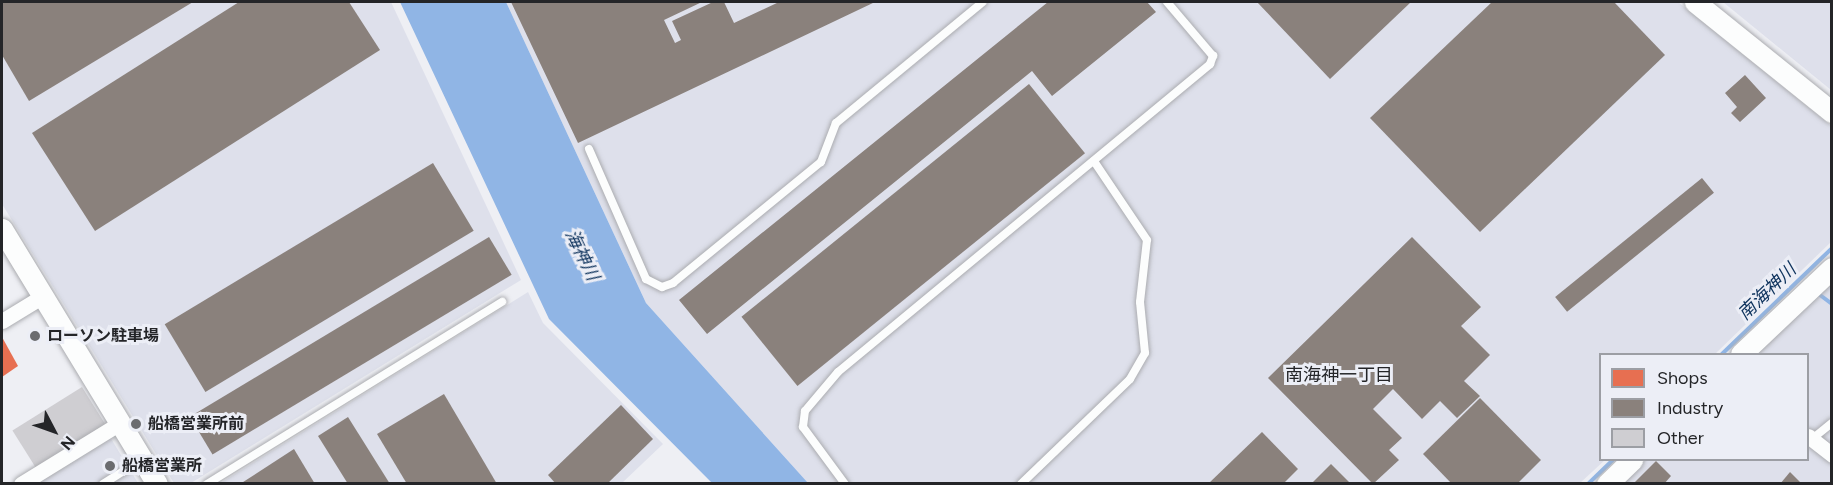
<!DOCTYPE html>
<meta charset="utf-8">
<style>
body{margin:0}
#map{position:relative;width:1833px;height:485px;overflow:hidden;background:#eeeff4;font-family:Figtree,"Noto Sans JP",sans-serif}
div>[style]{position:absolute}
.built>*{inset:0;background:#dee0eb}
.water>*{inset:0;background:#90b5e5}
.shops>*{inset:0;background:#e76f51}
.industry>*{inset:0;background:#8a817c;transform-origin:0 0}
.stream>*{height:4px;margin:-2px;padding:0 2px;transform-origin:2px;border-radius:2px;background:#90b5e5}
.building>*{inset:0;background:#cfced2;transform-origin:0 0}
.roads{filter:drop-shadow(0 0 2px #abacb0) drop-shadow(0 0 2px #abacb0)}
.lane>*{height:8px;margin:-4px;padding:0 4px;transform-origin:4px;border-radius:4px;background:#fcfdfd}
.street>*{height:15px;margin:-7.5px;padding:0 7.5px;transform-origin:7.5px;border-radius:7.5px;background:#fcfdfd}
.secondary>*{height:21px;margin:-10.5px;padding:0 10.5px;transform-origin:10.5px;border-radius:10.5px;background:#fcfdfd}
.dots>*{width:16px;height:16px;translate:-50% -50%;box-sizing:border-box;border:3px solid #eceef6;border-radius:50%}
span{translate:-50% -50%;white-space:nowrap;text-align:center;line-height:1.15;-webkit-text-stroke:6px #eceef6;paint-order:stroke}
.poi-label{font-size:16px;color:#242528;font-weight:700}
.left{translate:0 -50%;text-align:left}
.water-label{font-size:18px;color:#0d325c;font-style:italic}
.neighbourhood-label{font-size:18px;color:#242528}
.frame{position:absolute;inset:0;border:3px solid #242528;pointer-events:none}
.legend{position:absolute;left:1599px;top:353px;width:210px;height:108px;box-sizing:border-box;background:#eceef6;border:2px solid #9c9ea4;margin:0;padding:8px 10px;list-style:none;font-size:18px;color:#242528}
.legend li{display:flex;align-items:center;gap:12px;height:30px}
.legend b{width:30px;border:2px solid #9c9ea4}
.north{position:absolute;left:24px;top:401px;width:60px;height:60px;-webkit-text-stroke:4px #eceef6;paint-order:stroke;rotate:131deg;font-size:16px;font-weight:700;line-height:24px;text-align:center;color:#242528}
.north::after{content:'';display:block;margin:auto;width:21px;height:27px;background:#242528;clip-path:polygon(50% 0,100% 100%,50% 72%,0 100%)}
</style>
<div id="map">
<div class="built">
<i style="clip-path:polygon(2px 2px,391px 2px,521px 280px,191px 483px,174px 483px,2px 204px)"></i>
<i style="clip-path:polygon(506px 2px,1678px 2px,1831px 126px,1831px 242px,1715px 354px,1600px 354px,1600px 460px,1605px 460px,1580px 483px,808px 483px,646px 303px)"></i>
<i style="clip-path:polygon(1723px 2px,1831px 2px,1831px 90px,1761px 33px)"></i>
<i style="clip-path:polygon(1831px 282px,1831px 483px,1619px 484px,1644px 460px,1808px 460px,1808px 354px,1755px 354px)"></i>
<i style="clip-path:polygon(528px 292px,543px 323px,663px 444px,622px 483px,219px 484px)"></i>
<i style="clip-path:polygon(110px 437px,138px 483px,34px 484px)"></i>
</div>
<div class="water">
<i style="clip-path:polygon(400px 2px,506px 2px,646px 303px,808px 483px,712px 483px,549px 319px)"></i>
</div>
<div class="shops">
<i style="clip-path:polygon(2px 337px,18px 366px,2px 377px)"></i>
</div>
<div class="industry">
<i style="clip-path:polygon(2px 2px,193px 2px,29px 101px,2px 55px)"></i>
<i style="clip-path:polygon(239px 2px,349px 2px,380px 50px,95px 231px,32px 133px)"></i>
<i style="clip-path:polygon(511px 2px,702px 2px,664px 20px,675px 43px,681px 40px,672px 21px,713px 2px,724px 2px,734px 23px,779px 2px,875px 2px,578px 143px)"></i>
<i style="clip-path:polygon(1048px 2px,1147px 2px,1156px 12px,1052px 96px,1032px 71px,707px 334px,679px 300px)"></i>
<i style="clip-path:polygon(1257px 2px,1411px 2px,1330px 79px)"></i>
<i style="clip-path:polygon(1492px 2px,1614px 2px,1665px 55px,1480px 232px,1370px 118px)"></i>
<i style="clip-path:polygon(1745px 75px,1766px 98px,1740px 122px,1731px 113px,1737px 107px,1725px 93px)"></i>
<i style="left:1029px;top:84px;width:89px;height:370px;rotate:51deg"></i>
<i style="left:433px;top:163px;width:79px;height:313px;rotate:59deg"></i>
<i style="left:1702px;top:178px;width:19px;height:189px;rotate:51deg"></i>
<i style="left:489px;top:237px;width:44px;height:349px;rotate:59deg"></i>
<i style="clip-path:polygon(1412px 237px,1481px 307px,1461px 326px,1490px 355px,1464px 381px,1480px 396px,1457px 418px,1440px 401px,1422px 419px,1393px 389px,1373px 409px,1402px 438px,1389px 450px,1399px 460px,1373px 484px,1268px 378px)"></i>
<i style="clip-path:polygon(444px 394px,497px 484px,407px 484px,377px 434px)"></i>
<i style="clip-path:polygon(1480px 398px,1541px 460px,1517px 484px,1452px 484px,1423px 454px)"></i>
<i style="clip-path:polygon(621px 405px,653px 439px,607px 484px,556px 484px,548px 475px)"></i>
<i style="clip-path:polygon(348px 417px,390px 484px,348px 484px,318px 436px)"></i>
<i style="clip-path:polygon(1262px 432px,1298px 469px,1283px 484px,1208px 484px)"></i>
<i style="clip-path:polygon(294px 449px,315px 484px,240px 484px)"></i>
<i style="clip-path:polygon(1656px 461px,1671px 476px,1664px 484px,1633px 484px)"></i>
<i style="clip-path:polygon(1331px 464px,1351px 484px,1311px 484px)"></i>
<i style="clip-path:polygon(1790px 472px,1802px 484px,1780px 484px)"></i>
</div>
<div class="stream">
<i style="left:1820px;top:295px;width:15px;rotate:37deg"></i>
<i style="left:1722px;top:354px;width:153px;rotate:-43.9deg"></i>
<i style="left:1588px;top:484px;width:35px;rotate:-44deg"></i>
</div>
<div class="building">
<i style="left:82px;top:387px;width:44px;height:82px;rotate:58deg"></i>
</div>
<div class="roads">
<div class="lane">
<i style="left:589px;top:149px;width:142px;rotate:66.3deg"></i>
<i style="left:646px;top:279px;width:18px;rotate:27deg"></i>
<i style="left:662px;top:287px;width:12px;rotate:-20deg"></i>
<i style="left:673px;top:283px;width:191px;rotate:-39.3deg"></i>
<i style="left:821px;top:162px;width:42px;rotate:-69deg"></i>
<i style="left:836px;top:123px;width:190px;rotate:-39.5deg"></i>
<i style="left:1812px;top:439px;width:26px;rotate:-39deg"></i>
<i style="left:103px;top:484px;width:45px;rotate:-32.3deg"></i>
<i style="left:207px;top:484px;width:347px;rotate:-31.7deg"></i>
<i style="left:845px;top:484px;width:71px;rotate:-126.4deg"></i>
<i style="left:803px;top:427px;width:16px;rotate:-83deg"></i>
<i style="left:805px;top:411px;width:51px;rotate:-49.8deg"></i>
<i style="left:838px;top:372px;width:483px;rotate:-39.6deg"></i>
<i style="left:1210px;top:64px;width:9px;rotate:-69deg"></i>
<i style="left:1213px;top:56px;width:71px;rotate:-130.4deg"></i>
<i style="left:1021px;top:484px;width:151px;rotate:-43.9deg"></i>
<i style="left:1130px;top:379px;width:30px;rotate:-60deg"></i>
<i style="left:1145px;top:353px;width:51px;rotate:-95.6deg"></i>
<i style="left:1140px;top:302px;width:62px;rotate:-83.6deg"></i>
<i style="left:1147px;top:240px;width:95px;rotate:-123.9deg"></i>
</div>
<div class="street">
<i style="left:2px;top:321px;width:48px;rotate:-31.4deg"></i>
<i style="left:1808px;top:436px;width:31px;rotate:38deg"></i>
<i style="left:21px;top:484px;width:116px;rotate:-31.6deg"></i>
</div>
<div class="secondary">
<i style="left:1695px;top:2px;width:176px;rotate:38.8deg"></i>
<i style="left:2px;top:229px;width:298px;rotate:58.7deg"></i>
<i style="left:1741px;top:354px;width:125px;rotate:-43.4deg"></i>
<i style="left:1607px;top:484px;width:35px;rotate:-44deg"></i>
</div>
</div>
<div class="dots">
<i style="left:35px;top:336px;background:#6b6c6f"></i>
<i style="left:136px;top:424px;background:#6b6c6f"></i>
<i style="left:110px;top:466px;background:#6b6c6f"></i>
</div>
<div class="poi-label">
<span class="left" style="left:47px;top:336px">ローソン駐車場</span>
<span class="left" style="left:148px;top:424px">船橋営業所前</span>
<span class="left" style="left:122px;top:466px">船橋営業所</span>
</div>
<div class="water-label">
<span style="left:582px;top:255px;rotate:64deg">海神川</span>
<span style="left:1767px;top:292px;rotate:-44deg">南海神川</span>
</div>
<div class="neighbourhood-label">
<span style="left:1339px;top:375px">南海神一丁目</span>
</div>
<div class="frame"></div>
<ul class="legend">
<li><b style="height:16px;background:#e76f51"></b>Shops</li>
<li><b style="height:16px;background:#8a817c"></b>Industry</li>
<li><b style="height:16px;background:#cfced2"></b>Other</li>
</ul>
<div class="north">N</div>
</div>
